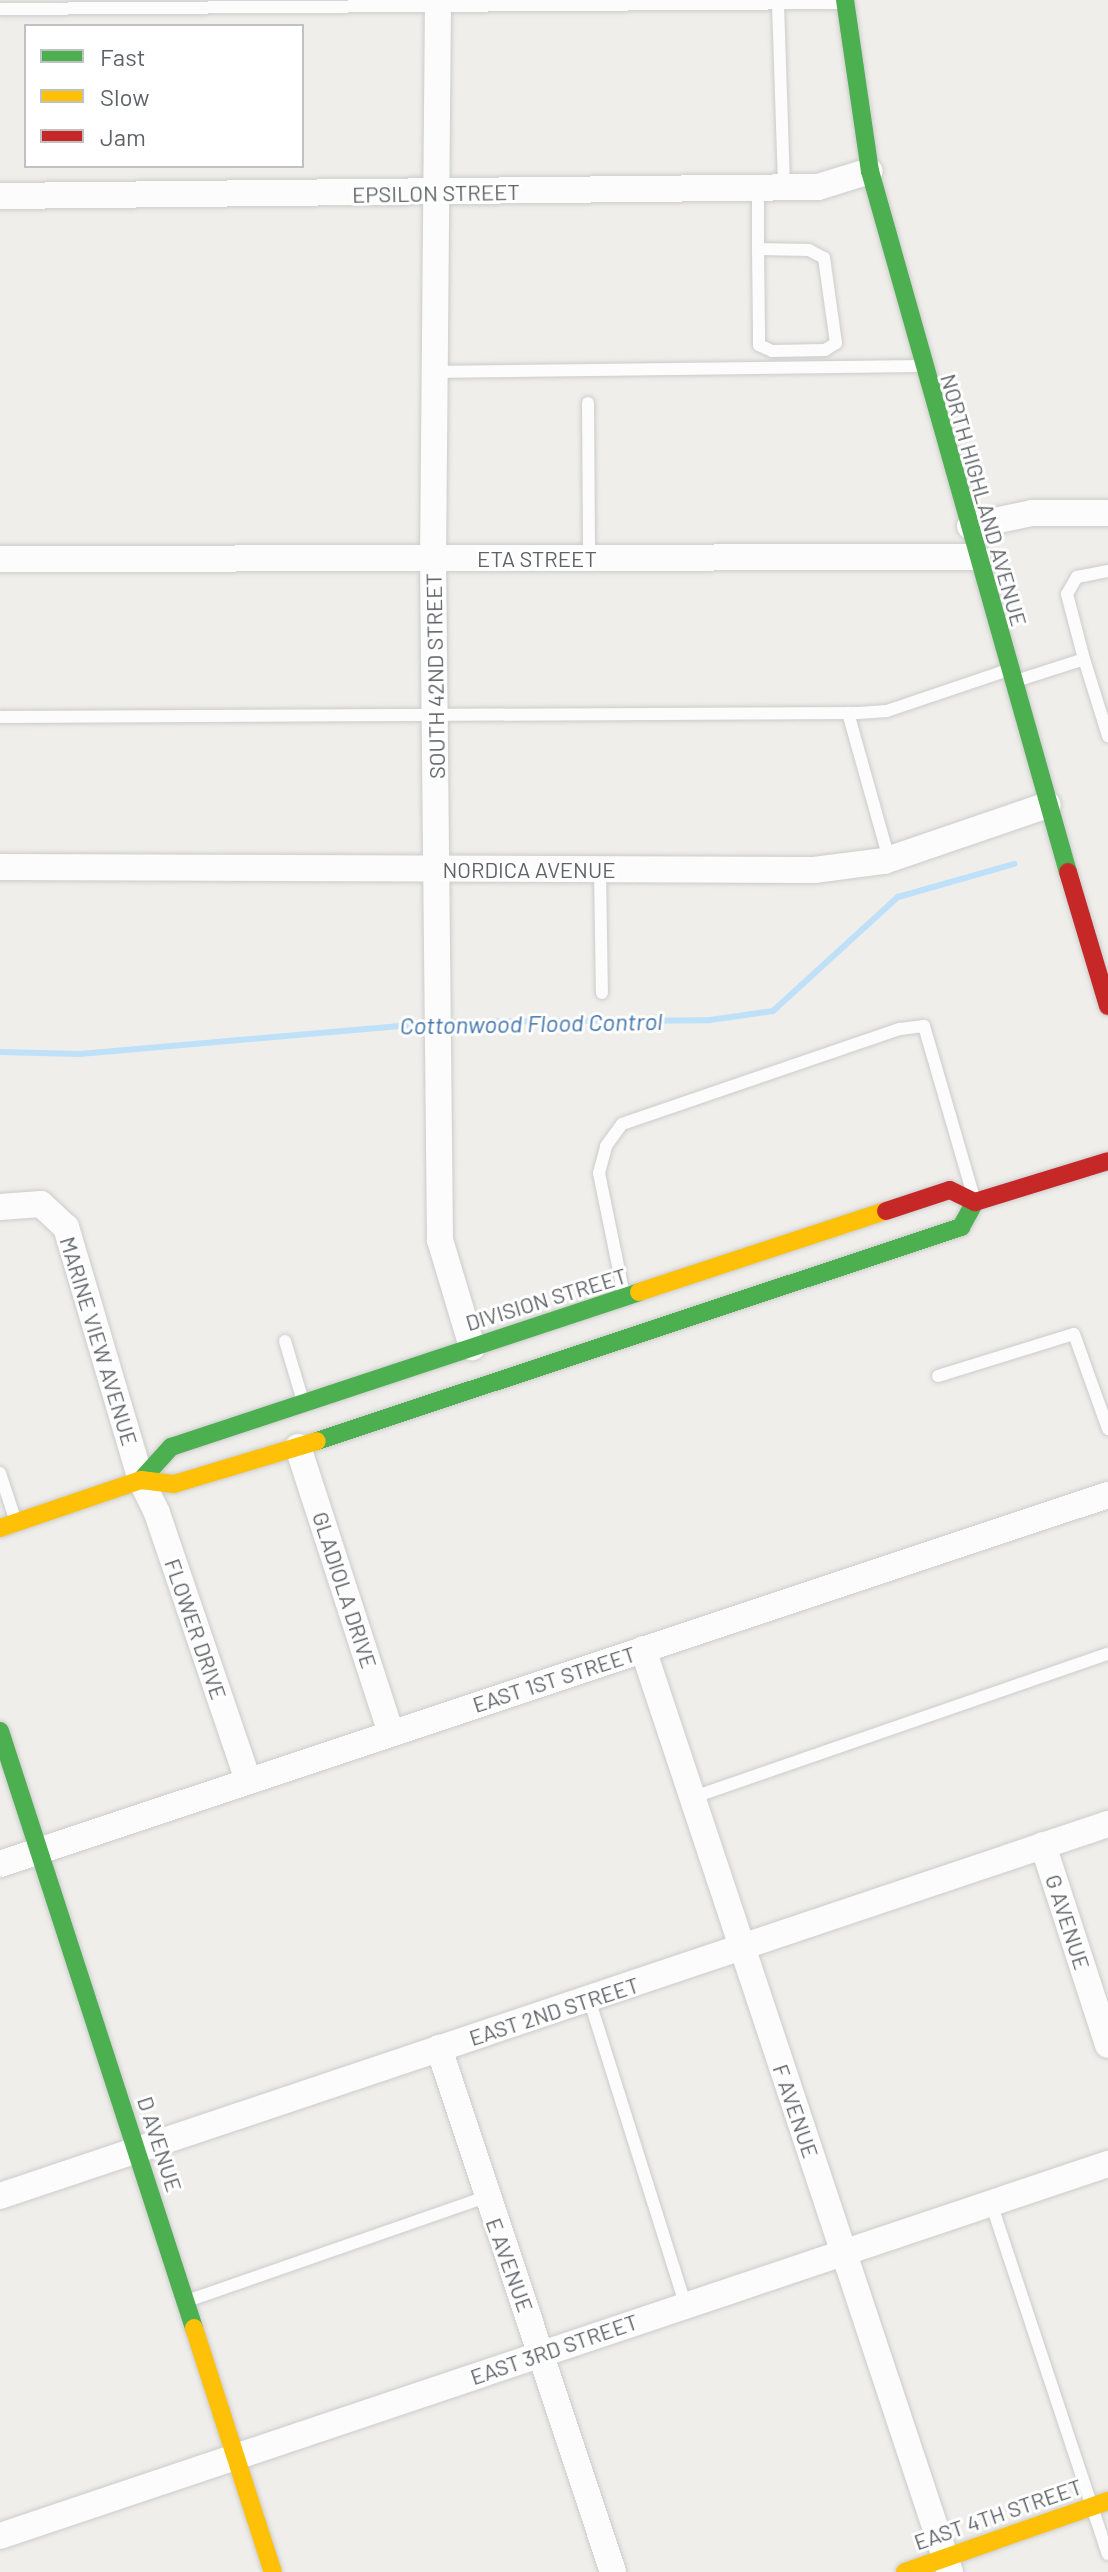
<!DOCTYPE html>
<style>
body{margin:0}
#map{position:relative;width:1108px;height:2572px;overflow:hidden;background:#efeeea;font-family:Barlow,sans-serif}
div>[style]{position:absolute}
.stream>*{height:6px;margin:-3px;padding:0 3px;transform-origin:3px;border-radius:3px;background:#bfe0f9}
.roads{filter:drop-shadow(0 0 2px #cbcccc) drop-shadow(0 0 2px #cbcccc)}
.lane>*{height:12px;margin:-6px;padding:0 6px;transform-origin:6px;border-radius:6px;background:#fdfcfc}
.street>*{height:26px;margin:-13px;padding:0 13px;transform-origin:13px;border-radius:13px;background:#fdfcfc}
.fast>*{height:18px;margin:-9px;padding:0 9px;transform-origin:9px;border-radius:9px;background:#4caf50}
.slow>*{height:18px;margin:-9px;padding:0 9px;transform-origin:9px;border-radius:9px;background:#ffc107}
.jam>*{height:18px;margin:-9px;padding:0 9px;transform-origin:9px;border-radius:9px;background:#c62828}
span{translate:-50% -50%;white-space:nowrap;text-align:center;line-height:1.15;-webkit-text-stroke:6px #fff;paint-order:stroke}
.street-label{font-size:22px;color:#5f6368}
.water-label{font-size:24px;color:#4174aa;font-style:italic}
.legend{position:absolute;left:24px;top:24px;width:280px;height:144px;box-sizing:border-box;background:#fff;border:2px solid #bfc1c3;margin:0;padding:10px 14px;list-style:none;font-size:24px;color:#5f6368}
.legend li{display:flex;align-items:center;gap:16px;height:40px}
.legend b{width:40px;border:2px solid #bfc1c3}
</style>
<div id="map">
<div class="stream">
<i style="left:444px;top:1022px;width:266px;rotate:-0.4deg"></i>
<i style="left:710px;top:1020px;width:64px;rotate:-8.1deg"></i>
<i style="left:773px;top:1011px;width:169px;rotate:-42.4deg"></i>
<i style="left:898px;top:897px;width:121px;rotate:-15.9deg"></i>
<i style="left:0;top:1052px;width:80px;rotate:1.4deg"></i>
<i style="left:80px;top:1054px;width:353px;rotate:-5deg"></i>
</div>
<div class="roads">
<div class="lane">
<i style="left:778px;top:4px;width:184px;rotate:88.1deg"></i>
<i style="left:0;top:9px;width:841px;rotate:-0.41deg"></i>
<i style="left:758px;top:188px;width:61px;rotate:90deg"></i>
<i style="left:758px;top:249px;width:84px;rotate:89.3deg"></i>
<i style="left:759px;top:333px;width:12px;rotate:90deg"></i>
<i style="left:759px;top:345px;width:14px;rotate:25deg"></i>
<i style="left:772px;top:351px;width:53px;rotate:-1.1deg"></i>
<i style="left:825px;top:350px;width:13px;rotate:-32deg"></i>
<i style="left:836px;top:343px;width:86px;rotate:-98deg"></i>
<i style="left:824px;top:258px;width:17px;rotate:-152deg"></i>
<i style="left:809px;top:250px;width:51px;rotate:-178.9deg"></i>
<i style="left:434px;top:372px;width:481px;rotate:-0.7deg"></i>
<i style="left:588px;top:403px;width:156px;rotate:89.6deg"></i>
<i style="left:1084px;top:659px;width:67px;rotate:-104.7deg"></i>
<i style="left:1067px;top:594px;width:20px;rotate:-60deg"></i>
<i style="left:1077px;top:577px;width:32px;rotate:-11deg"></i>
<i style="left:1016px;top:681px;width:71px;rotate:-17.9deg"></i>
<i style="left:1084px;top:659px;width:81px;rotate:72.7deg"></i>
<i style="left:848px;top:713px;width:152px;rotate:74.3deg"></i>
<i style="left:0;top:717px;width:859px;rotate:-0.27deg"></i>
<i style="left:859px;top:713px;width:28px;rotate:-4deg"></i>
<i style="left:887px;top:711px;width:121px;rotate:-18.7deg"></i>
<i style="left:600px;top:870px;width:123px;rotate:89.1deg"></i>
<i style="left:624px;top:1295px;width:125px;rotate:-101.6deg"></i>
<i style="left:599px;top:1173px;width:28px;rotate:-75deg"></i>
<i style="left:606px;top:1146px;width:27px;rotate:-54deg"></i>
<i style="left:622px;top:1124px;width:294px;rotate:-18.9deg"></i>
<i style="left:900px;top:1029px;width:24px;rotate:-7deg"></i>
<i style="left:924px;top:1026px;width:176px;rotate:73.8deg"></i>
<i style="left:285px;top:1341px;width:59px;rotate:73.4deg"></i>
<i style="left:938px;top:1376px;width:142px;rotate:-17.2deg"></i>
<i style="left:1074px;top:1334px;width:101px;rotate:70.3deg"></i>
<i style="left:0;top:1473px;width:48px;rotate:71.9deg"></i>
<i style="left:691px;top:1798px;width:441px;rotate:-19.1deg"></i>
<i style="left:590px;top:2002px;width:317px;rotate:72.5deg"></i>
<i style="left:991px;top:2203px;width:370px;rotate:71.6deg"></i>
<i style="left:187px;top:2301px;width:316px;rotate:-19.2deg"></i>
</div>
<div class="street">
<i style="left:438px;top:0;width:559px;rotate:90.51deg"></i>
<i style="left:433px;top:559px;width:681px;rotate:89.41deg"></i>
<i style="left:440px;top:1240px;width:112px;rotate:73.3deg"></i>
<i style="left:0;top:196px;width:818px;rotate:-0.63deg"></i>
<i style="left:818px;top:187px;width:54px;rotate:-17.1deg"></i>
<i style="left:970px;top:526px;width:63px;rotate:-11.8deg"></i>
<i style="left:1032px;top:513px;width:76px"></i>
<i style="left:0;top:559px;width:977px;rotate:-0.12deg"></i>
<i style="left:0;top:867px;width:814px;rotate:0.21deg"></i>
<i style="left:814px;top:870px;width:71px;rotate:-7.3deg"></i>
<i style="left:884px;top:861px;width:173px;rotate:-18.9deg"></i>
<i style="left:0;top:1207px;width:41px;rotate:-4.2deg"></i>
<i style="left:41px;top:1204px;width:34px;rotate:43deg"></i>
<i style="left:66px;top:1227px;width:264px;rotate:73.5deg"></i>
<i style="left:141px;top:1480px;width:37px;rotate:64deg"></i>
<i style="left:157px;top:1513px;width:282px;rotate:71.2deg"></i>
<i style="left:298px;top:1447px;width:301px;rotate:72deg"></i>
<i style="left:643px;top:1649px;width:973px;rotate:71.6deg"></i>
<i style="left:1043px;top:1845px;width:210px;rotate:72deg"></i>
<i style="left:0;top:1864px;width:1168px;rotate:-18.42deg"></i>
<i style="left:439px;top:2048px;width:552px;rotate:71.63deg"></i>
<i style="left:0;top:2196px;width:1169px;rotate:-18.56deg"></i>
<i style="left:0;top:2536px;width:1169px;rotate:-18.56deg"></i>
</div>
<div class="fast">
<i style="left:845px;top:0;width:173px;rotate:81.7deg"></i>
<i style="left:870px;top:171px;width:728px;rotate:74.23deg"></i>
<i style="left:317px;top:1441px;width:679px;rotate:-18.38deg"></i>
<i style="left:961px;top:1227px;width:29px;rotate:-61deg"></i>
<i style="left:141px;top:1480px;width:45px;rotate:-47.7deg"></i>
<i style="left:171px;top:1447px;width:493px;rotate:-18.3deg"></i>
<i style="left:0;top:1731px;width:628px;rotate:72deg"></i>
</div>
<div class="slow">
<i style="left:639px;top:1292px;width:260px;rotate:-18.2deg"></i>
<i style="left:0;top:1528px;width:149px;rotate:-18.8deg"></i>
<i style="left:141px;top:1480px;width:33px;rotate:7deg"></i>
<i style="left:174px;top:1484px;width:149px;rotate:-16.7deg"></i>
<i style="left:194px;top:2328px;width:256px;rotate:72.1deg"></i>
<i style="left:905px;top:2572px;width:215px;rotate:-19.3deg"></i>
</div>
<div class="jam">
<i style="left:1068px;top:872px;width:140px;rotate:73.4deg"></i>
<i style="left:886px;top:1211px;width:67px;rotate:-18.2deg"></i>
<i style="left:950px;top:1190px;width:28px;rotate:26deg"></i>
<i style="left:975px;top:1202px;width:139px;rotate:-17.1deg"></i>
</div>
</div>
<div class="street-label">
<span style="left:436px;top:193px;rotate:-1deg">EPSILON STREET</span>
<span style="left:984px;top:500px;rotate:74deg">NORTH HIGHLAND AVENUE</span>
<span style="left:537px;top:559px">ETA STREET</span>
<span style="left:435px;top:676px;rotate:-91deg">SOUTH 42ND STREET</span>
<span style="left:529px;top:870px">NORDICA AVENUE</span>
<span style="left:546px;top:1299px;rotate:-17deg">DIVISION STREET</span>
<span style="left:99px;top:1341px;rotate:73deg">MARINE VIEW AVENUE</span>
<span style="left:345px;top:1590px;rotate:72deg">GLADIOLA DRIVE</span>
<span style="left:196px;top:1629px;rotate:71deg">FLOWER DRIVE</span>
<span style="left:554px;top:1679px;rotate:-18deg">EAST 1ST STREET</span>
<span style="left:1068px;top:1922px;rotate:72deg">G AVENUE</span>
<span style="left:554px;top:2011px;rotate:-18deg">EAST 2ND STREET</span>
<span style="left:796px;top:2111px;rotate:71deg">F AVENUE</span>
<span style="left:160px;top:2144px;rotate:72deg">D AVENUE</span>
<span style="left:510px;top:2265px;rotate:70deg">E AVENUE</span>
<span style="left:554px;top:2349px;rotate:-19deg">EAST 3RD STREET</span>
<span style="left:998px;top:2514px;rotate:-19deg">EAST 4TH STREET</span>
</div>
<div class="water-label">
<span style="left:531px;top:1023px;rotate:-1deg">Cottonwood Flood Control</span>
</div>
<ul class="legend">
<li><b style="height:10px;background:#4caf50"></b>Fast</li>
<li><b style="height:10px;background:#ffc107"></b>Slow</li>
<li><b style="height:10px;background:#c62828"></b>Jam</li>
</ul>
</div>
